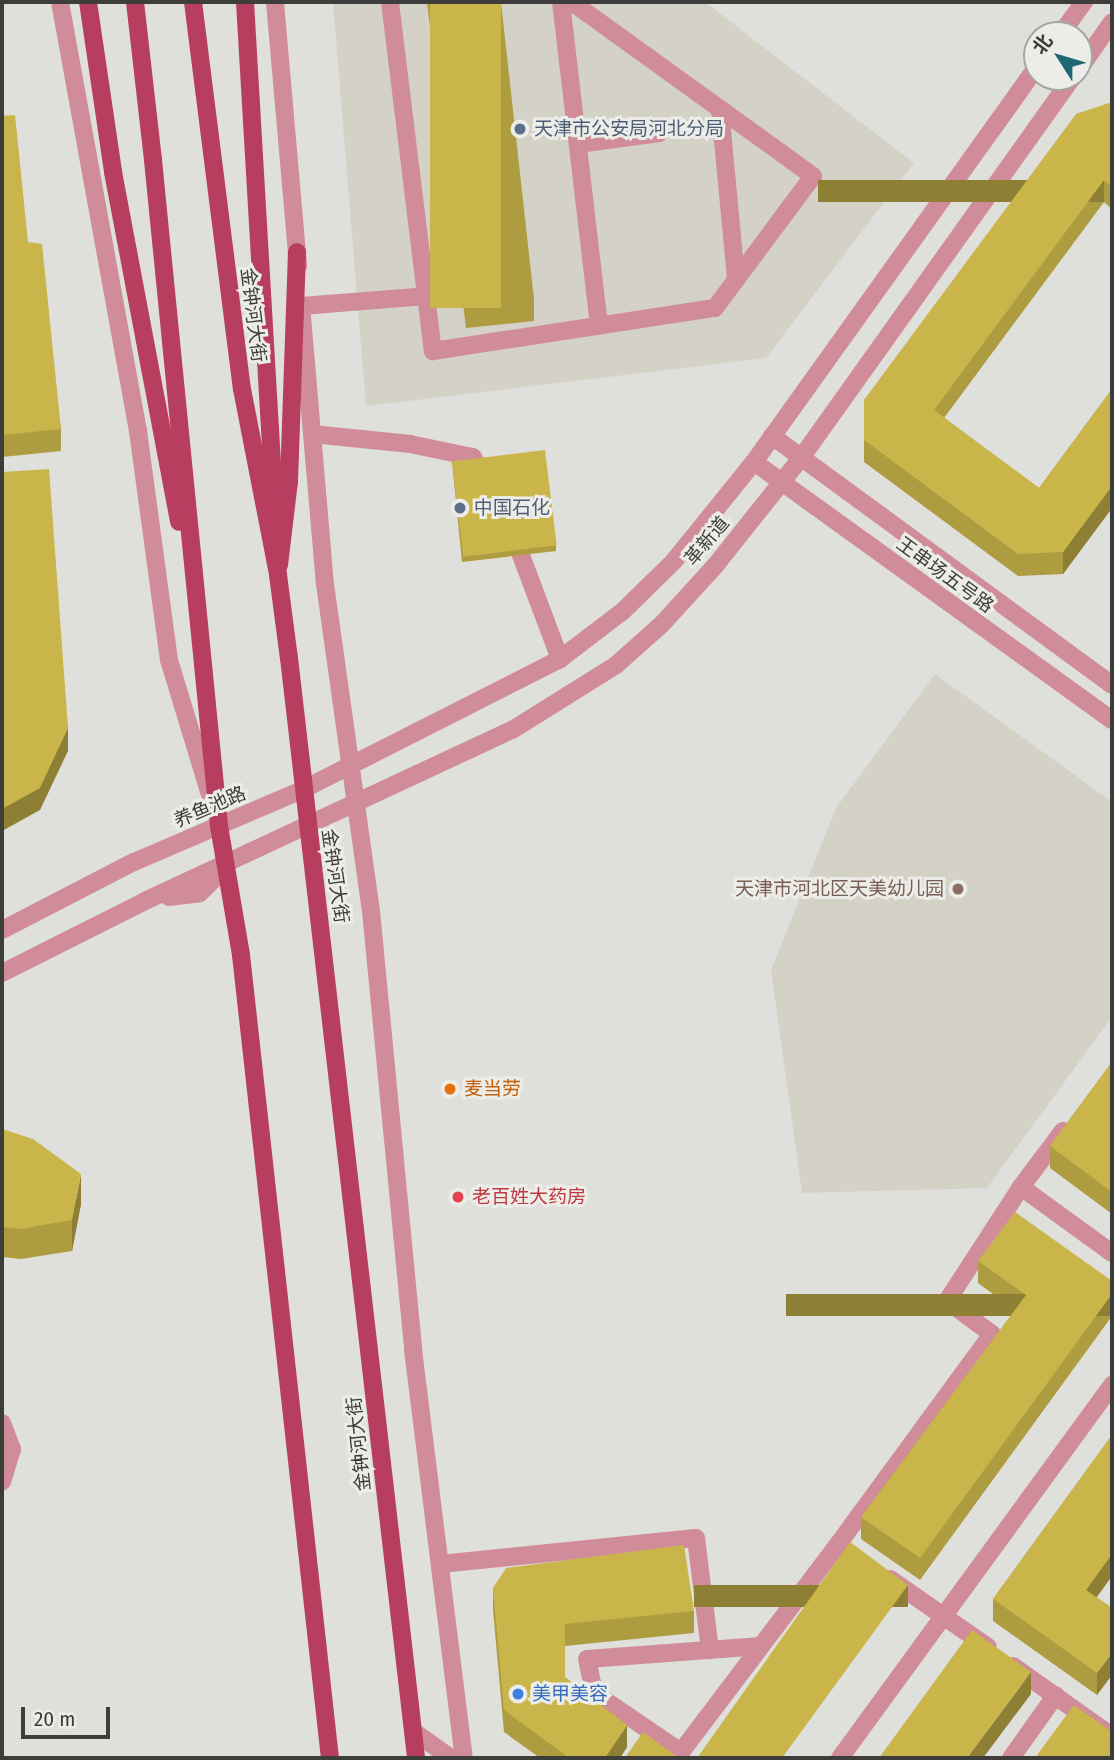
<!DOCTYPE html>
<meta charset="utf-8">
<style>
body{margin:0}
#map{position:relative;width:1114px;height:1760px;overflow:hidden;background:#dfdfdb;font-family:"Fira Sans Condensed","Noto Sans SC",sans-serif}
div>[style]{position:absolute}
.built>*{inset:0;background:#d4d2c7}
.minor>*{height:18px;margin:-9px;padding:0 9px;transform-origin:9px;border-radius:9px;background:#d18c99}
.major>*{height:18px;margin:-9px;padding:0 9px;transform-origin:9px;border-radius:9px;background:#b83e60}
.wall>*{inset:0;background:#ae9c40}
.shaded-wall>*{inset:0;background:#8d7f34;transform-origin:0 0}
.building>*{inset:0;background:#cab54a;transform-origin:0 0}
.dots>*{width:19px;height:19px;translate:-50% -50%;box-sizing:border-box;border:4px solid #ecece8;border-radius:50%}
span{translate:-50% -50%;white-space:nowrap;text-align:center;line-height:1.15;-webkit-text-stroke:6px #ecece8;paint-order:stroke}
.service-label{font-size:19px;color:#4e5e75}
.left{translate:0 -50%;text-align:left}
.street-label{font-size:19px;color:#3d3d3b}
.education-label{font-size:19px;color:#785e54}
.right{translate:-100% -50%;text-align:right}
.food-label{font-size:19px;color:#c56008}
.health-label{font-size:19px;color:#be3a42}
.shop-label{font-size:19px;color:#366cbe}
.frame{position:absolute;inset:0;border:4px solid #3d3d3b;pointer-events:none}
.north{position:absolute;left:1023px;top:21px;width:70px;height:70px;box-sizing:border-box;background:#ecece8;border:2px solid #a6a6a3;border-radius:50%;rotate:307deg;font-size:19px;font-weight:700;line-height:28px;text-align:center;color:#3d3d3b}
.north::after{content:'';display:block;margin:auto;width:24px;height:32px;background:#1f6775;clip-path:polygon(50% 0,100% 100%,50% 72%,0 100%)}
.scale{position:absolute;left:21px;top:1707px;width:89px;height:32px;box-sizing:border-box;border:4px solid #3d3d3b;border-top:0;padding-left:9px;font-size:21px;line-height:24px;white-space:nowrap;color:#3d3d3b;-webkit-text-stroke:5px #ecece8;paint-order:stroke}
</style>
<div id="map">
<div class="built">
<i style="clip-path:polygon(333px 2px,705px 2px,914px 163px,766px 358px,366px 406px)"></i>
<i style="clip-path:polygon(935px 674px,1112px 802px,1112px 1017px,987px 1188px,802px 1193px,771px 970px,836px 808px)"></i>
</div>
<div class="minor">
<i style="left:60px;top:2px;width:436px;rotate:79.7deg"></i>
<i style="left:138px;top:431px;width:231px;rotate:82.3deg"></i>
<i style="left:169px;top:660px;width:152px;rotate:73.1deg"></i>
<i style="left:275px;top:2px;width:265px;rotate:85deg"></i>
<i style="left:390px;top:2px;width:352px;rotate:83deg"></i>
<i style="left:433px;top:351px;width:285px;rotate:-8.7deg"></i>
<i style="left:715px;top:308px;width:164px;rotate:-53.4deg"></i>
<i style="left:813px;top:176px;width:297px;rotate:-144.2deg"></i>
<i style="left:561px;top:2px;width:326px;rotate:83.3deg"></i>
<i style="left:1060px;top:35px;width:41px;rotate:-54deg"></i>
<i style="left:1079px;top:69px;width:57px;rotate:-54.9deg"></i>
<i style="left:720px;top:109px;width:171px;rotate:84.6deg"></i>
<i style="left:578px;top:144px;width:82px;rotate:-7.7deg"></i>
<i style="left:301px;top:305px;width:280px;rotate:85.1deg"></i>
<i style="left:325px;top:584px;width:330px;rotate:82deg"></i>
<i style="left:371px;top:911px;width:441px;rotate:84.5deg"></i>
<i style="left:413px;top:1350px;width:411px;rotate:82.9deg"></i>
<i style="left:301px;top:306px;width:126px;rotate:-4.5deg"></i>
<i style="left:312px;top:434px;width:99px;rotate:5.8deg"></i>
<i style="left:410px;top:444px;width:64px;rotate:11.7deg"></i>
<i style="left:473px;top:457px;width:24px;rotate:62deg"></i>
<i style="left:772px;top:436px;width:421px;rotate:36.2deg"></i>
<i style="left:754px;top:462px;width:441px;rotate:35.8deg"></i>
<i style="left:513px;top:534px;width:134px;rotate:69.4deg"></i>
<i style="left:169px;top:897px;width:31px;rotate:-7deg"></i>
<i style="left:200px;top:893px;width:28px;rotate:-45deg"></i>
<i style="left:2px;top:930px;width:148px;rotate:-27.3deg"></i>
<i style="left:134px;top:862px;width:183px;rotate:-23.2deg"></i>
<i style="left:302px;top:790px;width:289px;rotate:-26.9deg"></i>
<i style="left:560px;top:659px;width:79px;rotate:-37.3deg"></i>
<i style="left:623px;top:611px;width:71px;rotate:-44.4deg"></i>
<i style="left:674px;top:561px;width:127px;rotate:-51.1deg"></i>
<i style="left:754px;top:462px;width:486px;rotate:-54.4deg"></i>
<i style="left:2px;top:973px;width:162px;rotate:-26.7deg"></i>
<i style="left:147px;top:900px;width:403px;rotate:-25deg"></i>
<i style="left:512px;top:730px;width:123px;rotate:-32deg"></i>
<i style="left:616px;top:665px;width:62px;rotate:-41.7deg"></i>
<i style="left:662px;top:624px;width:79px;rotate:-47.6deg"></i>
<i style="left:715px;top:566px;width:138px;rotate:-51.5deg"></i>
<i style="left:801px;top:458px;width:468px;rotate:-54.5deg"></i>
<i style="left:1063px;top:1131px;width:70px;rotate:126.9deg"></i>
<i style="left:1021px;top:1187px;width:112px;rotate:36deg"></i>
<i style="left:2px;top:1423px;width:28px;rotate:69deg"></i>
<i style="left:12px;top:1449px;width:34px;rotate:107deg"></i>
<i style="left:440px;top:1564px;width:257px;rotate:-5.8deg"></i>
<i style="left:696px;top:1538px;width:113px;rotate:82.9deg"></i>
<i style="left:890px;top:1579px;width:119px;rotate:34.8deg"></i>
<i style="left:761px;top:1646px;width:174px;rotate:175.7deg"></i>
<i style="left:587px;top:1659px;width:35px;rotate:78deg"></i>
<i style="left:594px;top:1693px;width:105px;rotate:34.1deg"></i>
<i style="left:681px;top:1752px;width:262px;rotate:-52.9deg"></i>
<i style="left:839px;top:1543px;width:259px;rotate:-53.8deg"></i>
<i style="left:992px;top:1334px;width:56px;rotate:-143.7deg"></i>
<i style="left:947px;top:1301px;width:136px;rotate:-57deg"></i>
<i style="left:1013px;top:1666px;width:121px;rotate:35.3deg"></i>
<i style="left:413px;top:1731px;width:47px;rotate:35.4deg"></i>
<i style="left:840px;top:1758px;width:462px;rotate:-53.9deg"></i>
<i style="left:1011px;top:1758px;width:77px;rotate:-54.5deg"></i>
</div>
<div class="major">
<i style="left:88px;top:2px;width:172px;rotate:81.6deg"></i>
<i style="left:113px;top:172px;width:356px;rotate:79.3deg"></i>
<i style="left:135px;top:2px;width:159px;rotate:83.5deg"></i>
<i style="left:153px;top:160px;width:669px;rotate:84.34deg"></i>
<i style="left:219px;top:826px;width:131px;rotate:80.3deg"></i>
<i style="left:241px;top:955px;width:808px;rotate:83.68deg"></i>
<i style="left:193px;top:2px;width:390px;rotate:82.8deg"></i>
<i style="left:242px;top:389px;width:189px;rotate:79deg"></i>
<i style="left:278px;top:575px;width:84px;rotate:82.5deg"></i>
<i style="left:289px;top:658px;width:1107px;rotate:83.41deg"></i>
<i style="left:245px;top:2px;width:514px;rotate:86.65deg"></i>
<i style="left:279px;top:565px;width:85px;rotate:-83.2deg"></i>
<i style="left:289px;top:481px;width:229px;rotate:-88deg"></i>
</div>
<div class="wall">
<i style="clip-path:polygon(427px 2px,501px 2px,534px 299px,534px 321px,466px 328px)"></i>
<i style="clip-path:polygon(1112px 102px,1112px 209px,1104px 202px,944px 418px,1039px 488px,1112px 389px,1112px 508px,1063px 574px,1018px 576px,864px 462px,864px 400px)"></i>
<i style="clip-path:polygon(2px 116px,28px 242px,61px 429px,61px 451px,2px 457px)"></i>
<i style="clip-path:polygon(452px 461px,556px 545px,556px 551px,462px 562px)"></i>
<i style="clip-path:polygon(1112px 1062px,1112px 1214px,1050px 1168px,1050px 1146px)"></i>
<i style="clip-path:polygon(2px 1129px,81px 1204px,72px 1251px,21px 1259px,2px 1257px)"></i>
<i style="clip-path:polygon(978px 1261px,1112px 1281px,1112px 1316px,920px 1580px,861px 1539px,861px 1517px,1015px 1310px,978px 1283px)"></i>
<i style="clip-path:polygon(1112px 1435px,1112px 1576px,1096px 1597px,1112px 1608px,1097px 1695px,993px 1621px,993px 1599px)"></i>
<i style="clip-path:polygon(493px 1588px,694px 1611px,694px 1633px,565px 1646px,565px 1677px,627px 1747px,620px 1758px,540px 1758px,504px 1732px,493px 1610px)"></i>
</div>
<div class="shaded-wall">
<i style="left:1104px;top:180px;width:22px;height:286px;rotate:90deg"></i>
<i style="clip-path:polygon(1112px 486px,1112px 508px,1063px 574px,1063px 552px)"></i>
<i style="clip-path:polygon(68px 728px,68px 751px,40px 810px,2px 831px,2px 809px)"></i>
<i style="clip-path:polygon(81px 1174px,81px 1204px,72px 1251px,72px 1220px)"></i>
<i style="left:1112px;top:1294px;width:22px;height:326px;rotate:90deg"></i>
<i style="clip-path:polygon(1112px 1554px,1112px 1576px,1086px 1612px,1086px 1590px)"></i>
<i style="left:908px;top:1585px;width:22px;height:214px;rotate:90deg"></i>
<i style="clip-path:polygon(1112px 1653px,1112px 1675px,1097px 1695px,1097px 1673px)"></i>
<i style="clip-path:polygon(1031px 1672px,1031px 1694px,983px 1758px,967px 1758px)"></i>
<i style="clip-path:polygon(627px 1725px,627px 1747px,620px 1758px,605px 1758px)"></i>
</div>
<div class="building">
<i style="left:430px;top:2px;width:71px;height:306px"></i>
<i style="clip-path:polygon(1112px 102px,1112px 187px,1104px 180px,934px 410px,1039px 488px,1112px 389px,1112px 486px,1063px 552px,1018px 554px,864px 440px,864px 400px,1076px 114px)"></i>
<i style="clip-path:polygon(15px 115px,28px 242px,42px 244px,61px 429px,2px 435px,2px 116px)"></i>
<i style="left:545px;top:450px;width:96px;height:94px;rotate:83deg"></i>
<i style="clip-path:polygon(49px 469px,68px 728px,40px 788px,2px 809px,2px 472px)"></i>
<i style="clip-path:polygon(1112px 1062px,1112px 1192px,1050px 1146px)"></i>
<i style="clip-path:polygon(2px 1129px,33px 1139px,81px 1174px,72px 1220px,21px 1229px,2px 1227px)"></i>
<i style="clip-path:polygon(1015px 1212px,1112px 1281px,1112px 1294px,920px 1558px,861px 1517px,1026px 1295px,978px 1261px)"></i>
<i style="clip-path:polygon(1112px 1435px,1112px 1554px,1086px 1590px,1112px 1608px,1112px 1653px,1097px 1673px,993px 1599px)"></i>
<i style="clip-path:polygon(850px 1542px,908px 1585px,782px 1758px,697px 1758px)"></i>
<i style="clip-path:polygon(684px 1545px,694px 1611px,565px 1624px,565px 1677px,627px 1725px,605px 1758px,569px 1758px,504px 1710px,493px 1588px,506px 1568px)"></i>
<i style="clip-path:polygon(972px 1630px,1031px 1672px,967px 1758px,879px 1758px)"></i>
<i style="clip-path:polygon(1074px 1705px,1112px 1732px,1112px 1758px,1041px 1758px,1037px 1755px)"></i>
<i style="clip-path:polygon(643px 1732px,679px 1758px,625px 1758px)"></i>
</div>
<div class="dots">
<i style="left:520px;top:129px;background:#5c6f8a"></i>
<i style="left:460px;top:508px;background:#5c6f8a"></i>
<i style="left:958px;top:889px;background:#8d6e63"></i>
<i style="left:450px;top:1089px;background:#e8710a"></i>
<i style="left:458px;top:1197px;background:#e0444e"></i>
<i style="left:518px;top:1694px;background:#3f7fe0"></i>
</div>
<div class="service-label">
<span class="left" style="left:534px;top:129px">天津市公安局河北分局</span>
<span class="left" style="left:474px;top:508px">中国石化</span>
</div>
<div class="street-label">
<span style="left:253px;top:315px;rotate:83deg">金钟河大街</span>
<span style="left:707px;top:541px;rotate:-50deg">革新道</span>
<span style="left:945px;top:575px;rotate:36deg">王串场五号路</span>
<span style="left:210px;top:807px;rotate:-23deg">养鱼池路</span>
<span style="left:335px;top:876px;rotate:82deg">金钟河大街</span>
<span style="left:359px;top:1444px;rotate:-96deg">金钟河大街</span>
</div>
<div class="education-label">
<span class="right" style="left:944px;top:889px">天津市河北区天美幼儿园</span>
</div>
<div class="food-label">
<span class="left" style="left:464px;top:1089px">麦当劳</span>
</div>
<div class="health-label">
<span class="left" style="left:472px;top:1197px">老百姓大药房</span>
</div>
<div class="shop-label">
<span class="left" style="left:532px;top:1694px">美甲美容</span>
</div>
<div class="frame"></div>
<div class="north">北</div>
<div class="scale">20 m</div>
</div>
